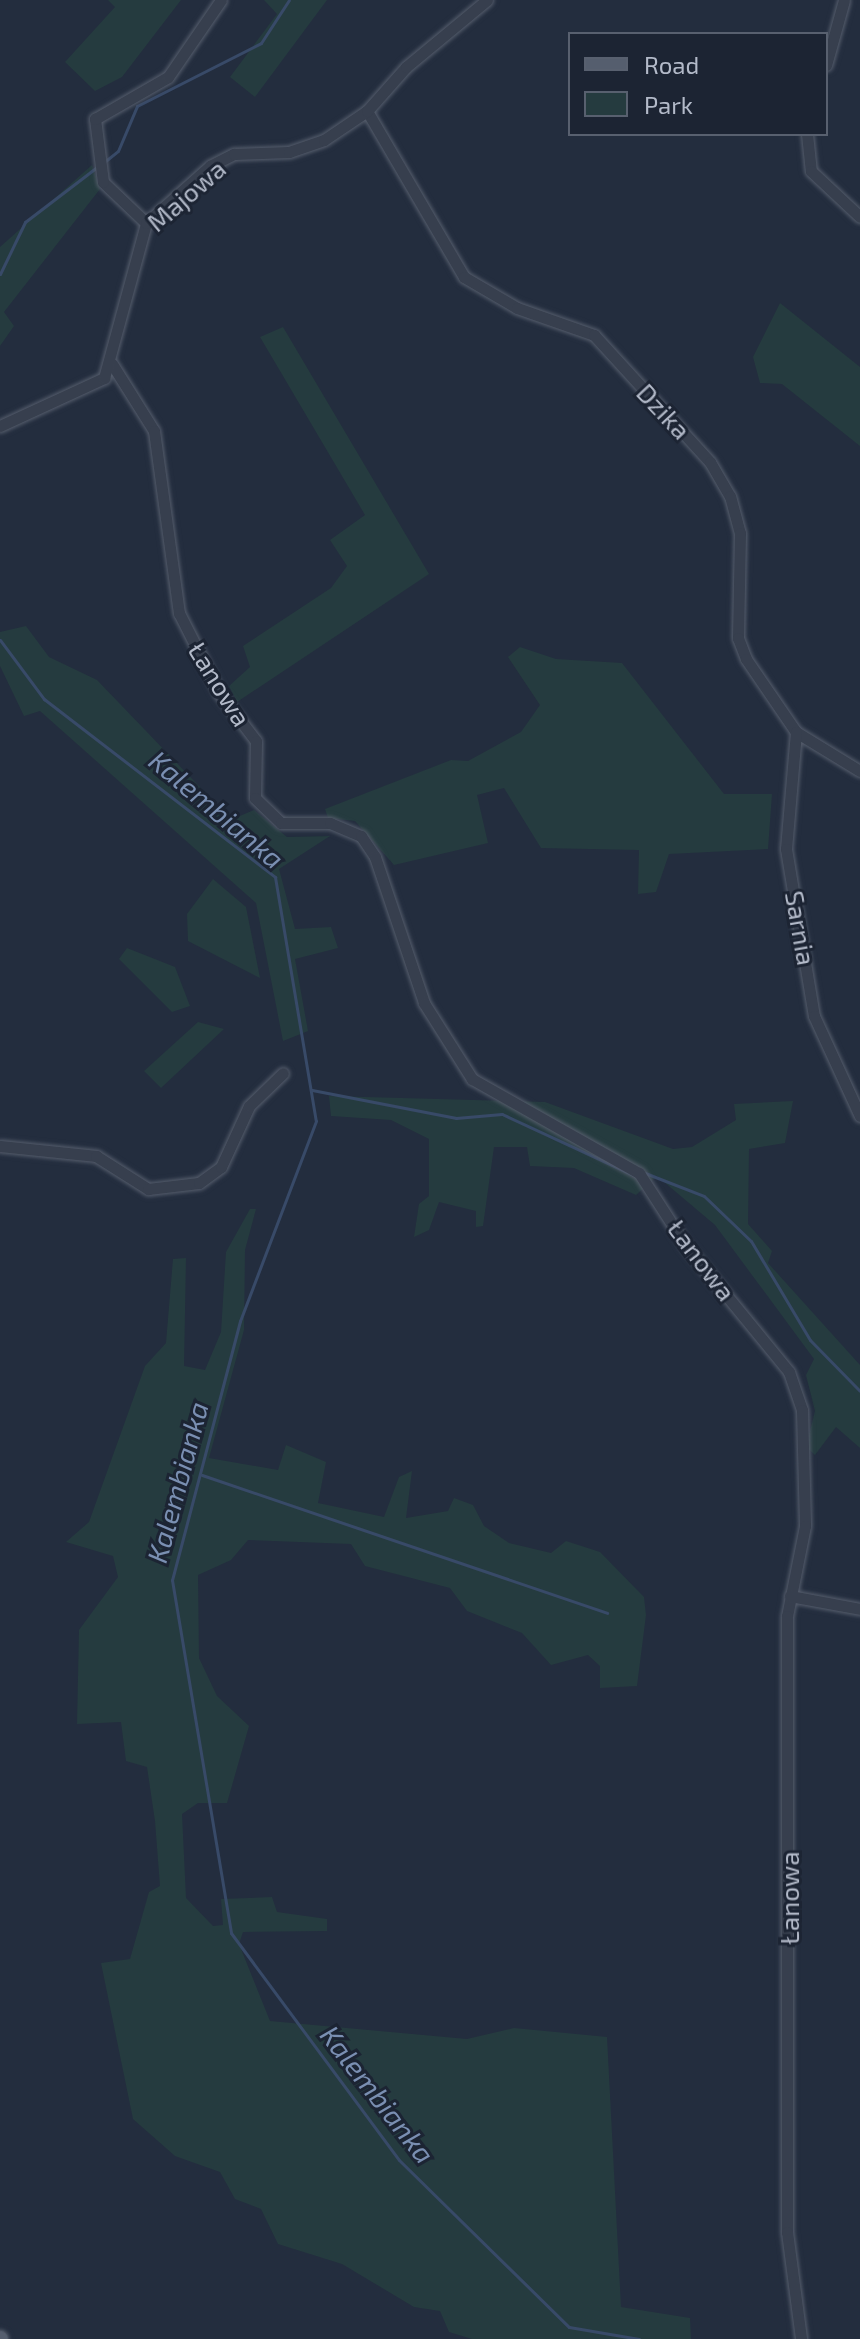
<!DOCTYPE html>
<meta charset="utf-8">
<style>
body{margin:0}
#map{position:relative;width:860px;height:2339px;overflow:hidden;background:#232d3e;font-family:"Exo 2",sans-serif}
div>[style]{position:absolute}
.green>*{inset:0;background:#253b3f}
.stream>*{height:3px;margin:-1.5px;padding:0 1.5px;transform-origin:1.5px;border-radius:1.5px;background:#384a68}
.roads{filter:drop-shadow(0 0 2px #555d6c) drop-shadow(0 0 2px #555d6c)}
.minor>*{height:11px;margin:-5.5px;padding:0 5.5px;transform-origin:5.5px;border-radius:5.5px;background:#373f4e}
.major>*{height:14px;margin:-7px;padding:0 7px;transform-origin:7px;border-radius:7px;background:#555e6e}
span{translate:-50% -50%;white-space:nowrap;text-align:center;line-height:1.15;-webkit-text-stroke:6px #1c2433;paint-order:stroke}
.street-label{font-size:26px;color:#b3bac9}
.water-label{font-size:28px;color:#7a8fb2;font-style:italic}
.legend{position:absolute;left:568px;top:32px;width:260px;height:104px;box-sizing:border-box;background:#1c2433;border:2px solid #58606f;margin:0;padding:10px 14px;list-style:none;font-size:24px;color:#b3bac9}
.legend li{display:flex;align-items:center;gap:16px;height:40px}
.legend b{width:40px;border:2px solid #58606f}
</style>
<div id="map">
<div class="green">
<i style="clip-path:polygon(108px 0,181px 0,122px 77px,95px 91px,65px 62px,115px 7px)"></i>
<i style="clip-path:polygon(264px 0,327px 0,255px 97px,230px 77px,277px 14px)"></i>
<i style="clip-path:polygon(92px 165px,100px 189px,4px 312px,14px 326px,0 346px,0 247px)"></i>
<i style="clip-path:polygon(780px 303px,860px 367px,860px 446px,782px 384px,760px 383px,753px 357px)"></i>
<i style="clip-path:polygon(283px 327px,429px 574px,237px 702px,229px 686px,250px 667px,243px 646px,331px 588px,347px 566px,330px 540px,365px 515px,260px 337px)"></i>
<i style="clip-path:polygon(26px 626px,49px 657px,97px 680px,222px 810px,235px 818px,254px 810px,287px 837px,330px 836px,279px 869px,295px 929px,331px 927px,338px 948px,295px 959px,308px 1031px,283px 1041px,256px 903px,40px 711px,24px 716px,0 666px,0 632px)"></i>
<i style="clip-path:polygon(520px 647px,556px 659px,622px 663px,724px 794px,772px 794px,768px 849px,669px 854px,656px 892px,638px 894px,639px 850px,541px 848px,504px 788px,477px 795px,488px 843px,394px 865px,355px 821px,328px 818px,325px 809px,451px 760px,468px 761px,521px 732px,540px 705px,508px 657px)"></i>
<i style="clip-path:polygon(213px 879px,246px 907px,260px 978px,188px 941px,187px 914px)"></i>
<i style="clip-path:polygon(127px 948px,175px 967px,190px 1006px,172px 1012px,119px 959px)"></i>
<i style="clip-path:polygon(198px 1022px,224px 1029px,161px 1088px,144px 1071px)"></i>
<i style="clip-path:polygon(329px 1096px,545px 1102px,673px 1149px,692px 1147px,736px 1120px,734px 1104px,793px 1101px,785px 1143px,749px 1149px,748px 1224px,772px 1251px,768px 1263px,860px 1365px,860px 1448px,836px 1427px,815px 1455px,806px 1447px,815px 1411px,806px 1375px,814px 1359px,715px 1225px,657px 1176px,636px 1195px,574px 1168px,530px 1166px,527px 1147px,494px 1147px,483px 1226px,476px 1227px,476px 1211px,439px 1202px,429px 1230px,414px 1237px,419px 1204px,429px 1196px,429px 1139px,391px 1120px,331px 1116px)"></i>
<i style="clip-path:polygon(250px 1209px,256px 1209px,245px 1250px,244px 1330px,209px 1458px,278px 1470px,286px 1445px,326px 1462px,318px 1503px,384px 1517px,399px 1477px,412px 1471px,406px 1518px,448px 1511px,454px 1498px,473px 1505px,484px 1526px,509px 1543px,551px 1553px,566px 1541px,600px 1552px,644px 1597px,646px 1615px,637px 1686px,600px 1688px,600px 1666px,588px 1655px,551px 1665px,522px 1633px,467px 1611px,450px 1588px,365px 1566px,351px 1544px,248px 1540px,231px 1560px,198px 1575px,199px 1658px,217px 1696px,249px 1726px,227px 1803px,198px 1803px,182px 1814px,186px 1898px,213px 1926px,223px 1925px,221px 1899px,272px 1897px,277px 1912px,327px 1919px,327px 1931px,243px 1932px,239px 1944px,270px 2021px,467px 2039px,514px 2028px,607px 2037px,621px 2307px,690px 2318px,691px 2339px,472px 2339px,449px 2332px,440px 2311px,414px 2307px,342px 2264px,278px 2244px,261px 2209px,235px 2199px,220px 2172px,175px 2156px,133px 2119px,101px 1963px,130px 1959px,149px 1892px,160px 1886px,155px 1821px,147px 1767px,126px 1761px,121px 1722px,77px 1724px,79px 1630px,118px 1577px,113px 1556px,66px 1542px,89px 1522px,145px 1366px,166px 1343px,173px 1259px,186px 1258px,184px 1366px,205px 1370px,221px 1332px,226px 1252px)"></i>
</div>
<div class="stream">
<i style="left:103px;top:163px;width:19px;rotate:-39deg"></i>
<i style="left:118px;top:151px;width:49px;rotate:-67.1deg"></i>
<i style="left:137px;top:106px;width:139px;rotate:-26.9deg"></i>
<i style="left:261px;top:43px;width:51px;rotate:-56.9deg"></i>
<i style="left:0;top:274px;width:58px;rotate:-64.3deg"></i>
<i style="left:25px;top:222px;width:91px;rotate:-37.4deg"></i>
<i style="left:0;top:640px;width:74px;rotate:53.3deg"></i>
<i style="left:44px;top:699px;width:292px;rotate:37.6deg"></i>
<i style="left:275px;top:877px;width:247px;rotate:80.5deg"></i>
<i style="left:316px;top:1121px;width:214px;rotate:110.8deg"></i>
<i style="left:240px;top:1321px;width:268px;rotate:104.7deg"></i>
<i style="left:172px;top:1580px;width:358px;rotate:80.5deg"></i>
<i style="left:231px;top:1933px;width:282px;rotate:53.5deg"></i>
<i style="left:399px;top:2160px;width:238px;rotate:44.5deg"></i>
<i style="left:569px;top:2327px;width:71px;rotate:9.7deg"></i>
<i style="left:312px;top:1090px;width:147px;rotate:11deg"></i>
<i style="left:456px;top:1118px;width:46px;rotate:-5deg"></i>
<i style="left:502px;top:1114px;width:150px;rotate:24.9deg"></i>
<i style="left:645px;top:1173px;width:63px;rotate:21.3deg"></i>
<i style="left:704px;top:1196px;width:65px;rotate:43.8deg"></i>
<i style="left:751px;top:1241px;width:115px;rotate:59.2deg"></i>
<i style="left:810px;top:1340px;width:71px;rotate:45.6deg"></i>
<i style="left:202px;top:1475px;width:428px;rotate:18.8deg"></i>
</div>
<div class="roads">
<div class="minor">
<i style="left:826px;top:65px;width:67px;rotate:-74.5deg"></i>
<i style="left:367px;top:111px;width:192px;rotate:59.7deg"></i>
<i style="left:464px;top:277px;width:61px;rotate:30.3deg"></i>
<i style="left:517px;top:308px;width:82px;rotate:19.3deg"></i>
<i style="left:594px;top:335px;width:172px;rotate:47.6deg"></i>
<i style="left:710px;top:462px;width:39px;rotate:60deg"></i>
<i style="left:730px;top:496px;width:38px;rotate:75deg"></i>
<i style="left:740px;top:533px;width:105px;rotate:91.1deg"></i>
<i style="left:738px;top:638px;width:22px;rotate:69deg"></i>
<i style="left:746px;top:659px;width:88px;rotate:55.6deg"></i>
<i style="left:796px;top:732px;width:75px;rotate:31.4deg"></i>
<i style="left:807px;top:134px;width:37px;rotate:84deg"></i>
<i style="left:811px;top:171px;width:67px;rotate:43.2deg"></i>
<i style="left:146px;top:223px;width:59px;rotate:-136.4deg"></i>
<i style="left:103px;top:182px;width:64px;rotate:-97.2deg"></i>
<i style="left:95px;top:119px;width:84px;rotate:-29.9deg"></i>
<i style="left:168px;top:77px;width:93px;rotate:-55.5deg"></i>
<i style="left:112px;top:364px;width:79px;rotate:57.9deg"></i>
<i style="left:154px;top:431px;width:184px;rotate:82.2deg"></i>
<i style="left:179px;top:613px;width:91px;rotate:63.2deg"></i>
<i style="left:220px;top:694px;width:59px;rotate:52.5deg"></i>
<i style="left:256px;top:741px;width:57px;rotate:91deg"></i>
<i style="left:255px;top:798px;width:36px;rotate:44deg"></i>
<i style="left:281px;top:823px;width:49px"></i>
<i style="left:330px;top:823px;width:34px;rotate:23deg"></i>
<i style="left:361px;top:836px;width:25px;rotate:56deg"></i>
<i style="left:375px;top:857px;width:154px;rotate:71.4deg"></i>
<i style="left:424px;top:1003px;width:90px;rotate:57.7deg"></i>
<i style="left:472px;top:1079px;width:192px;rotate:29.4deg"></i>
<i style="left:639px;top:1173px;width:87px;rotate:57.2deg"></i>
<i style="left:686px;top:1246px;width:163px;rotate:50.7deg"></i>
<i style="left:789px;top:1372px;width:40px;rotate:71.1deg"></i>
<i style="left:802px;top:1410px;width:116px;rotate:88.5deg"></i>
<i style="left:805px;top:1526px;width:92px;rotate:101.3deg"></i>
<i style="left:787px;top:1616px;width:616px;rotate:90deg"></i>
<i style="left:787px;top:2232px;width:108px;rotate:82.5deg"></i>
<i style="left:0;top:426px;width:115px;rotate:-24.8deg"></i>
<i style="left:104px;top:378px;width:161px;rotate:-74.8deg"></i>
<i style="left:146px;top:223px;width:86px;rotate:-41.7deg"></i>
<i style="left:210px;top:166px;width:27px;rotate:-27deg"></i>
<i style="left:234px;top:154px;width:55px;rotate:-2.1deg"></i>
<i style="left:289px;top:152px;width:37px;rotate:-19deg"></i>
<i style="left:324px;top:140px;width:52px;rotate:-34deg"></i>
<i style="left:367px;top:111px;width:59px;rotate:-48.4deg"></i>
<i style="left:406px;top:67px;width:105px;rotate:-39.6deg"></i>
<i style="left:796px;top:732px;width:117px;rotate:94.9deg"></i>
<i style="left:786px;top:849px;width:169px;rotate:80.5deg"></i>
<i style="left:814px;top:1016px;width:110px;rotate:65.3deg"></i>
<i style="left:0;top:1146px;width:97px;rotate:5.9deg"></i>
<i style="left:96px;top:1156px;width:62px;rotate:32.4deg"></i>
<i style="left:148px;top:1189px;width:51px;rotate:-6.7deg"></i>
<i style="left:199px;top:1183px;width:27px;rotate:-36deg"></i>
<i style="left:221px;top:1167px;width:67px;rotate:-65.3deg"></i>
<i style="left:249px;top:1106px;width:47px;rotate:-44.1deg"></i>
<i style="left:790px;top:1596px;width:71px;rotate:10.5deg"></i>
</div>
<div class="major">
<i style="left:0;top:2338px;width:1px;rotate:45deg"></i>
</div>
</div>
<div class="street-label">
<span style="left:186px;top:195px;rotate:-41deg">Majowa</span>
<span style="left:664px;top:411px;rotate:47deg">Dzika</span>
<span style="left:220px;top:684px;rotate:58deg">Łanowa</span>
<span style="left:801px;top:928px;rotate:80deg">Sarnia</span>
<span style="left:702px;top:1260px;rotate:53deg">Łanowa</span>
<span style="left:789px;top:1898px;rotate:-90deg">Łanowa</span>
</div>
<div class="water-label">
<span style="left:217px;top:809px;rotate:40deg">Kalembianka</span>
<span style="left:177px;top:1482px;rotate:-75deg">Kalembianka</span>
<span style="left:378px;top:2094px;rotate:52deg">Kalembianka</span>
</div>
<ul class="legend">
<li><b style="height:10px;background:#555e6e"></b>Road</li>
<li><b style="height:22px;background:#253b3f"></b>Park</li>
</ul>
</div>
